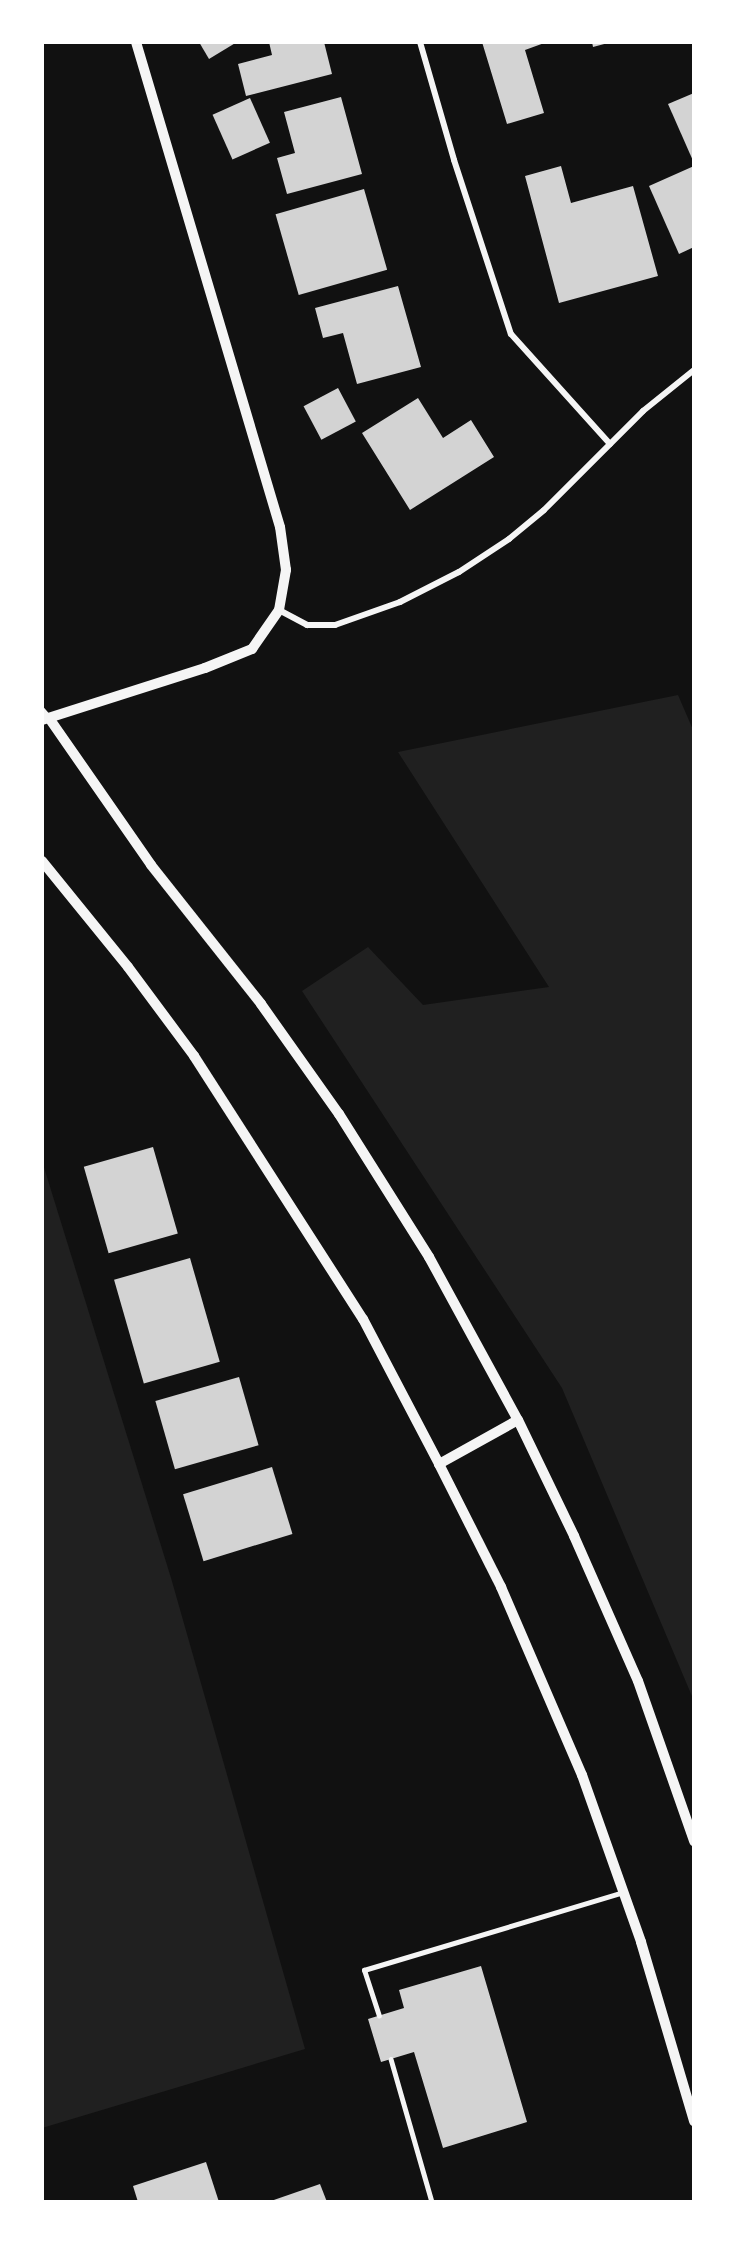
<!DOCTYPE html>
<style>
body{margin:0}
#map{position:relative;width:736px;height:2244px;overflow:hidden;background:#111;font-family:"Space Grotesk",sans-serif}
div>[style]{position:absolute}
.green>*{inset:0;background:#202020}
.building>*{inset:0;background:#d3d3d3;transform-origin:0 0}
.service>*{height:4.5px;margin:-2.25px;padding:0 2.25px;transform-origin:2.25px;border-radius:2.25px;background:#f5f5f5}
.minor>*{height:6px;margin:-3px;padding:0 3px;transform-origin:3px;border-radius:3px;background:#f5f5f5}
.tertiary>*{height:10px;margin:-5px;padding:0 5px;transform-origin:5px;border-radius:5px;background:#f5f5f5}
span{translate:-50% -50%;white-space:nowrap;text-align:center;line-height:1.15;-webkit-text-stroke:4.5px #fff;paint-order:stroke}
.frame{position:absolute;inset:0;border:44px solid #fff;pointer-events:none}
</style>
<div id="map">
<div class="green">
<i style="clip-path:polygon(678px 695px,694px 732px,694px 1701px,562px 1388px,302px 991px,368px 947px,423px 1005px,549px 987px,398px 752px)"></i>
<i style="clip-path:polygon(42px 1161px,171px 1578px,305px 2049px,42px 2128px)"></i>
</div>
<div class="building">
<i style="clip-path:polygon(199px 42px,237px 42px,209px 59px)"></i>
<i style="clip-path:polygon(269px 42px,324px 42px,332px 74px,246px 96px,238px 64px,272px 55px)"></i>
<i style="clip-path:polygon(482px 42px,547px 42px,525px 50px,544px 113px,507px 124px)"></i>
<i style="clip-path:polygon(592px 42px,608px 42px,608px 43px,593px 47px)"></i>
<i style="clip-path:polygon(694px 93px,694px 163px,668px 104px)"></i>
<i style="clip-path:polygon(341px 97px,362px 174px,287px 194px,277px 158px,295px 153px,284px 112px)"></i>
<i style="left:250px;top:98px;width:49px;height:41px;rotate:66deg"></i>
<i style="clip-path:polygon(561px 166px,571px 203px,633px 186px,658px 276px,559px 303px,525px 176px)"></i>
<i style="clip-path:polygon(694px 166px,694px 247px,679px 254px,649px 186px)"></i>
<i style="left:364px;top:189px;width:84px;height:92px;rotate:74deg"></i>
<i style="clip-path:polygon(398px 286px,421px 367px,357px 384px,343px 333px,323px 338px,315px 308px)"></i>
<i style="left:338px;top:388px;width:38px;height:39px;rotate:62deg"></i>
<i style="clip-path:polygon(418px 398px,443px 438px,471px 420px,494px 457px,410px 510px,362px 433px)"></i>
<i style="left:153px;top:1147px;width:90px;height:72px;rotate:74deg"></i>
<i style="left:190px;top:1258px;width:108px;height:79px;rotate:74deg"></i>
<i style="left:239px;top:1377px;width:71px;height:87px;rotate:74deg"></i>
<i style="left:272px;top:1467px;width:70px;height:93px;rotate:73deg"></i>
<i style="clip-path:polygon(481px 1966px,527px 2122px,443px 2148px,414px 2052px,381px 2062px,368px 2019px,404px 2008px,399px 1990px)"></i>
<i style="clip-path:polygon(206px 2162px,219px 2202px,138px 2202px,133px 2186px)"></i>
<i style="clip-path:polygon(320px 2184px,327px 2202px,268px 2202px)"></i>
</div>
<div class="service">
<i style="left:379px;top:2016px;width:48px;rotate:-108.1deg"></i>
<i style="left:364px;top:1970px;width:271px;rotate:-16.7deg"></i>
<i style="left:391px;top:2059px;width:149px;rotate:74deg"></i>
</div>
<div class="minor">
<i style="left:420px;top:42px;width:123px;rotate:73.9deg"></i>
<i style="left:454px;top:160px;width:183px;rotate:71.9deg"></i>
<i style="left:511px;top:334px;width:148px;rotate:48deg"></i>
<i style="left:279px;top:610px;width:32px;rotate:28deg"></i>
<i style="left:307px;top:625px;width:28px"></i>
<i style="left:335px;top:625px;width:69px;rotate:-19.5deg"></i>
<i style="left:400px;top:602px;width:66px;rotate:-27deg"></i>
<i style="left:459px;top:572px;width:60px;rotate:-33.4deg"></i>
<i style="left:509px;top:539px;width:45px;rotate:-39.6deg"></i>
<i style="left:544px;top:510px;width:140px;rotate:-45deg"></i>
<i style="left:643px;top:411px;width:65px;rotate:-38.8deg"></i>
<i style="left:42px;top:710px;width:11px;rotate:49deg"></i>
</div>
<div class="tertiary">
<i style="left:49px;top:718px;width:179px;rotate:55.2deg"></i>
<i style="left:151px;top:865px;width:177px;rotate:51.6deg"></i>
<i style="left:261px;top:1004px;width:135px;rotate:54.7deg"></i>
<i style="left:339px;top:1114px;width:169px;rotate:57.8deg"></i>
<i style="left:429px;top:1257px;width:186px;rotate:61.4deg"></i>
<i style="left:518px;top:1420px;width:129px;rotate:64.2deg"></i>
<i style="left:574px;top:1536px;width:158px;rotate:66.2deg"></i>
<i style="left:638px;top:1681px;width:170px;rotate:70.7deg"></i>
<i style="left:42px;top:720px;width:171px;rotate:-17.7deg"></i>
<i style="left:205px;top:668px;width:51px;rotate:-22deg"></i>
<i style="left:252px;top:649px;width:47px;rotate:-55.3deg"></i>
<i style="left:279px;top:610px;width:41px;rotate:-80.1deg"></i>
<i style="left:286px;top:570px;width:43px;rotate:-97.9deg"></i>
<i style="left:280px;top:527px;width:506px;rotate:-106.54deg"></i>
<i style="left:42px;top:861px;width:136px;rotate:50.9deg"></i>
<i style="left:128px;top:967px;width:111px;rotate:53.4deg"></i>
<i style="left:194px;top:1056px;width:313px;rotate:57.3deg"></i>
<i style="left:363px;top:1319px;width:164px;rotate:62.3deg"></i>
<i style="left:439px;top:1464px;width:138px;rotate:63.2deg"></i>
<i style="left:501px;top:1587px;width:205px;rotate:66.7deg"></i>
<i style="left:582px;top:1775px;width:177px;rotate:70.5deg"></i>
<i style="left:641px;top:1942px;width:187px;rotate:73.5deg"></i>
<i style="left:439px;top:1464px;width:90px;rotate:-29.1deg"></i>
</div>
<div class="frame"></div>
</div>
